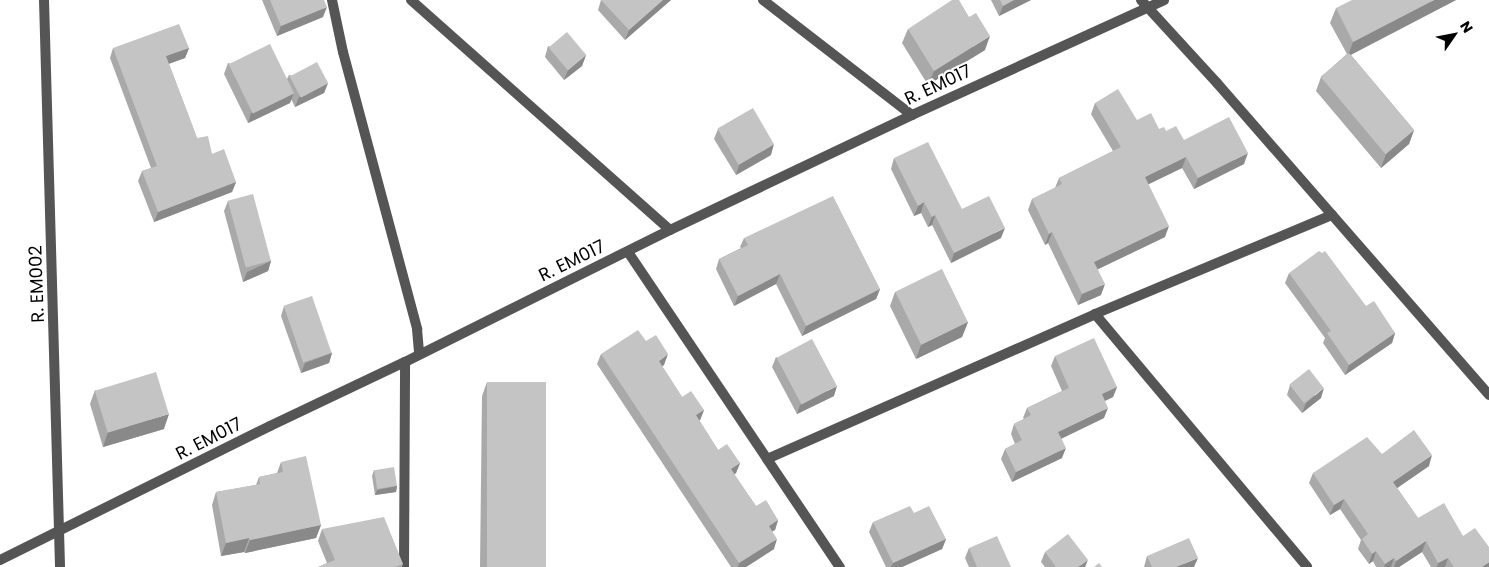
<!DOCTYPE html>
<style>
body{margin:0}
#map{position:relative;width:1489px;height:567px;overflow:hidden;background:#fff;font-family:Poppins,sans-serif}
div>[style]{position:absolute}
.minor>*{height:10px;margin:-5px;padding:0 5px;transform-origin:5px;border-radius:5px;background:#555}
.tertiary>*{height:10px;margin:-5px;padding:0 5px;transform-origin:5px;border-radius:5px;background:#555}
.wall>*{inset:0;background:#a9a9a9}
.shaded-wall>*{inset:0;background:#898989}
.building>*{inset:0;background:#c4c4c4;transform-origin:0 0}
span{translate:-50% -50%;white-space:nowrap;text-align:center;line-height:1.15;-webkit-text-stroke:4px #fff;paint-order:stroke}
.street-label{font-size:18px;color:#000}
.north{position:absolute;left:1429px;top:10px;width:50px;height:50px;-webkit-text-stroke:4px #fff;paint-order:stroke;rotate:57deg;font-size:14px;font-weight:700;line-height:20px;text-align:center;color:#000}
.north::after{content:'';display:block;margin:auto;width:18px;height:22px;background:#000;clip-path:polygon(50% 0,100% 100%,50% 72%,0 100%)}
</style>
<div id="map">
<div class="minor">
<i style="left:332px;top:0;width:53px;rotate:78.1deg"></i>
<i style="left:343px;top:52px;width:287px;rotate:75deg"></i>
<i style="left:417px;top:329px;width:25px;rotate:85deg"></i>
<i style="left:411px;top:0;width:346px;rotate:41.6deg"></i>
<i style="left:763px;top:0;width:188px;rotate:37.7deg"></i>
<i style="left:1141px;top:0;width:113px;rotate:47.5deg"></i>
<i style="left:1217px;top:83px;width:414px;rotate:48.9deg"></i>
<i style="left:628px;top:252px;width:380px;rotate:56.1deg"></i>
<i style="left:1095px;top:314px;width:330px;rotate:50deg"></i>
<i style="left:767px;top:459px;width:359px;rotate:-23.8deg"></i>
<i style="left:1095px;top:314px;width:257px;rotate:-22.7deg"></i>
<i style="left:0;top:560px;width:301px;rotate:-26.4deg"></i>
<i style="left:270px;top:426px;width:149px;rotate:-25.4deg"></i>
<i style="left:405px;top:362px;width:296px;rotate:-26.5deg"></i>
<i style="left:670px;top:230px;width:268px;rotate:-25.4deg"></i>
<i style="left:912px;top:115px;width:277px;rotate:-24.5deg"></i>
<i style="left:404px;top:567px;width:205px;rotate:-89.7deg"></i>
</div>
<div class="tertiary">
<i style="left:44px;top:0;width:567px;rotate:88.38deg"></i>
</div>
<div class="wall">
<i style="clip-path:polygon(262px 0,324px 0,323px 17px,277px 36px)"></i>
<i style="clip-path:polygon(601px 0,671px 0,625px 40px,598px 10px)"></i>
<i style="clip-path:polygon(991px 0,1031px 0,999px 16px)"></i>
<i style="clip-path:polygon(1456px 0,1351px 55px,1414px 130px,1409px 144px,1381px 168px,1316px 91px,1321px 77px,1347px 54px,1330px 23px,1336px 8px)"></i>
<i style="clip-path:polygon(908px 29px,985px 50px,928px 85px,902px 43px)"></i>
<i style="clip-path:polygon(548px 46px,586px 55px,582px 66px,564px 80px,545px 57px)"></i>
<i style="clip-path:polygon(113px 48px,189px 48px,185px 58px,169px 64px,197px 138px,212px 154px,236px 182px,232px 192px,154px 222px,138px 181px,142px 171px,151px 168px,110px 58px)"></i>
<i style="clip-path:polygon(228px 63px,287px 79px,289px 75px,328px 83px,324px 93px,295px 107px,291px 99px,290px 103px,248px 123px,224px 74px)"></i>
<i style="clip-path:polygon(1095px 103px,1159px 129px,1166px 131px,1184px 140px,1244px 164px,1194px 189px,1182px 168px,1148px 184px,1165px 237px,1098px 269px,1101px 295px,1078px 305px,1048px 243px,1045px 245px,1028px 210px,1032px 199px,1055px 188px,1059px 178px,1113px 151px,1091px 114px)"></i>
<i style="clip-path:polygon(718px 129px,771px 155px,736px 175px,714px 139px)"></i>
<i style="clip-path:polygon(894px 158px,962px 209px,1001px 238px,951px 263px,932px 225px,928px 227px,921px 213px,914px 216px,891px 169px)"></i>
<i style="clip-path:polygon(228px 201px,271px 261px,268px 271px,243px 282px,224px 211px)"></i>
<i style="clip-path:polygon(744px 238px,880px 289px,876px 299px,802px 336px,776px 284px,734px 306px,716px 269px,719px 259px,741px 248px,740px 247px)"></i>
<i style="clip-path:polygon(1289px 273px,1366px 306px,1395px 333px,1392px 343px,1345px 375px,1323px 343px,1325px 338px,1285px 283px)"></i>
<i style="clip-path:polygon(895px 292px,968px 322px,962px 337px,916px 359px,890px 306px)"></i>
<i style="clip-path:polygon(284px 306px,332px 353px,329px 363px,301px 373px,281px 316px)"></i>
<i style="clip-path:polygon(646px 341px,664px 365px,662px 366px,682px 397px,704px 410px,700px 420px,699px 420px,718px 450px,740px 463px,736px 473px,734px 475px,756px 506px,778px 520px,775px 530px,772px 531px,774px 549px,746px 567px,731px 567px,597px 364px,601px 354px)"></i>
<i style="clip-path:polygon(1055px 356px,1117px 387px,1113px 397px,1105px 401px,1104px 418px,1061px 439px,1062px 458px,1012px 482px,1001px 459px,1005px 449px,1015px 444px,1011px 434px,1014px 424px,1024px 419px,1023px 418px,1027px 408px,1062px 391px,1051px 366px)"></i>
<i style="clip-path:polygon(776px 357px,834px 396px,797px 414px,772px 367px)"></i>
<i style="clip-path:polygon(487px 382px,546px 567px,480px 567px,482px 396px)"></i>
<i style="clip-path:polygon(1290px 385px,1321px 398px,1302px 413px,1287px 395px)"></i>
<i style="clip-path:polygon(95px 390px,164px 429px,103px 447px,90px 404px)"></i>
<i style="clip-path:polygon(1382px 454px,1429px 466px,1397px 488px,1418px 518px,1463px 536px,1489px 567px,1431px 567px,1422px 552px,1399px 567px,1376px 567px,1373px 561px,1369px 564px,1358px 549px,1361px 540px,1340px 509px,1330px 515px,1309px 483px,1313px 473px)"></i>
<i style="clip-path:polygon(281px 462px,321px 525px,316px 538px,245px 553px,244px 552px,221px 556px,212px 505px,216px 492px,256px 485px,259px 477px,277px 473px)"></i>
<i style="clip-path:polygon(374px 470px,397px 486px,396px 492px,375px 495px,372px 476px)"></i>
<i style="clip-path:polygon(873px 522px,946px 539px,942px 549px,902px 567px,886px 567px,869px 532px)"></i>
<i style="clip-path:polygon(322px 529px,403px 564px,402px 567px,318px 567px,327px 563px,318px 541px)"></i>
<i style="clip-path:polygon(969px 548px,1011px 567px,969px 567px,965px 558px)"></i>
<i style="clip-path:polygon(1045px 552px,1085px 567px,1045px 567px,1041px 562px)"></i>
<i style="clip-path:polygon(1147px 556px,1194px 567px,1144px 567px)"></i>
</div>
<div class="shaded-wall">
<i style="clip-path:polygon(663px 0,671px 0,625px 40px,629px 30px)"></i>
<i style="clip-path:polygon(1014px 0,1031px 0,999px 16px,1003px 6px)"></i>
<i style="clip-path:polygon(1434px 0,1456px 0,1348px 56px,1353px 42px)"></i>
<i style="clip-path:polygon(327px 7px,323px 17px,277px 36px,281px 26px)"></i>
<i style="clip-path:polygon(990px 36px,985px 50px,928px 85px,934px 71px)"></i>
<i style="clip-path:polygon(189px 48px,185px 58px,162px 66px,166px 56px)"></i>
<i style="clip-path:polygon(586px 55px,582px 66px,564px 80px,568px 70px)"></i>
<i style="clip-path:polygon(328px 83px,324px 93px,295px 107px,299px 97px)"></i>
<i style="clip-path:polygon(294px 93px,290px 103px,248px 123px,251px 113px)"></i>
<i style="clip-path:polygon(1414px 130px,1409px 144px,1381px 168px,1386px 154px)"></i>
<i style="clip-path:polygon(774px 144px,771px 155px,736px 175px,739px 165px)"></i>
<i style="clip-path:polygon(1248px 153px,1244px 164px,1194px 189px,1198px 178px)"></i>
<i style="clip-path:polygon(1186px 157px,1182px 168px,1141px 188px,1145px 177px)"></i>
<i style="clip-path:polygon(236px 182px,232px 192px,154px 222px,158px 212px)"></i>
<i style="clip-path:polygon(924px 202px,921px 213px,914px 216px,918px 206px)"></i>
<i style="clip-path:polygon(935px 215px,932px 225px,928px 227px,932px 217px)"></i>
<i style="clip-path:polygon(1169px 226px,1165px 237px,1090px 273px,1094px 262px)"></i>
<i style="clip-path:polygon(1005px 228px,1001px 238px,951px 263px,954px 253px)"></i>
<i style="clip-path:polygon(1052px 232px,1048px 243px,1045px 245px,1049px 234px)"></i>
<i style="clip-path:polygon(271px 261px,268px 271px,243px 282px,247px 272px)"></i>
<i style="clip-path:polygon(780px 274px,776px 284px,734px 306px,738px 296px)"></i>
<i style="clip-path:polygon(1105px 284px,1101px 295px,1078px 305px,1082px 294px)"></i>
<i style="clip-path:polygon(880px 289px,876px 299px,802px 336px,806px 326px)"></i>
<i style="clip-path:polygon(968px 322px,962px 337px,916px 359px,921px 345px)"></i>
<i style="clip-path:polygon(1395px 333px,1392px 343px,1345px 375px,1349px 365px)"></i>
<i style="clip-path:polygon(332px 353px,329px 363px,301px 373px,305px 363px)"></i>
<i style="clip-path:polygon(668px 354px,664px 365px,655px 371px,659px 361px)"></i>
<i style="clip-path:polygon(837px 386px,834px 396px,797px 414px,800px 405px)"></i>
<i style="clip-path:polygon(1117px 387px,1113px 397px,1098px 404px,1102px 394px)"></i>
<i style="clip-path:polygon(1324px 388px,1321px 398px,1302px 413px,1306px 403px)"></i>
<i style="clip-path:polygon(1108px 408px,1104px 418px,1054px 442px,1058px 432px)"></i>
<i style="clip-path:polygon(704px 410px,700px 420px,692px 425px,696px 415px)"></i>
<i style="clip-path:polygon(169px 414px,164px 429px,103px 447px,108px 432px)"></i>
<i style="clip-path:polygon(1066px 448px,1062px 458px,1012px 482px,1016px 472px)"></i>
<i style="clip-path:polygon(1432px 455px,1429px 466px,1390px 493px,1393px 482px)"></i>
<i style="clip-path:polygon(740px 463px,736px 473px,727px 479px,731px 469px)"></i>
<i style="clip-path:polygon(397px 486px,396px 492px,375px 495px,377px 490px)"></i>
<i style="clip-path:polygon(1344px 499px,1340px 509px,1330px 515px,1334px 505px)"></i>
<i style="clip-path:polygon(778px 520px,775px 530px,765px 536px,769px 526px)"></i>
<i style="clip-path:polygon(321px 525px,316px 538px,245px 553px,250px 540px)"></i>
<i style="clip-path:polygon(249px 538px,244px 552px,221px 556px,226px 543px)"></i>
<i style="clip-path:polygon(777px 539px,774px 549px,746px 567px,738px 567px,739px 563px)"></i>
<i style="clip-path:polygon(946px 539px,942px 549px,902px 567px,891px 567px,893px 563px)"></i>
<i style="clip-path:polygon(1426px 541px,1422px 552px,1399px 567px,1394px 567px,1396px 561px)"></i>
<i style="clip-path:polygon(1376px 551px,1373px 561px,1369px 564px,1372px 554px)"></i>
<i style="clip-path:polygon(1198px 558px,1194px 567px,1176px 567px)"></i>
<i style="clip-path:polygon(1394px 558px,1391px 567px,1384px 567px,1385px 564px)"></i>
<i style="clip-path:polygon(1448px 558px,1445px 567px,1437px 567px,1438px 563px)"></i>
<i style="clip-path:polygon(1088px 560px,1085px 567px,1078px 567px)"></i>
<i style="clip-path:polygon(1489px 562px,1489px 567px,1482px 567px)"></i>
</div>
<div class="building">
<i style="clip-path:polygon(270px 0,324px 0,327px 7px,281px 26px)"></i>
<i style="clip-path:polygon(601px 0,663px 0,629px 30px)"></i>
<i style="clip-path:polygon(952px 0,959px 0,969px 17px,976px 13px,990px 36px,934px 71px,908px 29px)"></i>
<i style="clip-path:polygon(1000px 0,1014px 0,1003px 6px)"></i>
<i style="clip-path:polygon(1352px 0,1434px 0,1353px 42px,1336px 8px)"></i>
<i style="clip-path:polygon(179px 24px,189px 48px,166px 56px,197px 138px,208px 136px,212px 154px,224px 149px,236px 182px,158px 212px,142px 171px,157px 166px,113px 48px)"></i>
<i style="left:567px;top:32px;width:30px;height:24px;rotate:50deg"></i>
<i style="left:270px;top:44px;width:55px;height:46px;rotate:64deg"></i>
<i style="left:1349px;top:53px;width:101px;height:37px;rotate:50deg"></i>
<i style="left:317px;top:62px;width:24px;height:31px;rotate:62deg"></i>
<i style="clip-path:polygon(1118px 89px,1137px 120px,1151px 113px,1159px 129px,1164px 127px,1166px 131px,1176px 126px,1184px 140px,1229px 117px,1248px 153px,1198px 178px,1186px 157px,1145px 177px,1169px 226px,1094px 262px,1105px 284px,1082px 294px,1052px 232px,1049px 234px,1032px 199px,1062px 184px,1059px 178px,1121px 147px,1095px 103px)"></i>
<i style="left:753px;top:108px;width:42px;height:41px;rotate:60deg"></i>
<i style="clip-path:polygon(928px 142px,962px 209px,989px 196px,1005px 228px,954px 253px,935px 215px,932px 217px,924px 202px,918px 206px,894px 158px)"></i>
<i style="left:253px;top:194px;width:69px;height:26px;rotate:75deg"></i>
<i style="clip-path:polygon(833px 196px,880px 289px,806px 326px,780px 274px,738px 296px,719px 259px,748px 245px,744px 238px)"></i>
<i style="clip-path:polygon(1319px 251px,1322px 253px,1325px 251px,1366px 306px,1374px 301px,1395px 333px,1349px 365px,1327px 333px,1331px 331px,1289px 273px)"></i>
<i style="left:942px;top:269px;width:59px;height:52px;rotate:64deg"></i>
<i style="left:312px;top:296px;width:60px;height:30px;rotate:71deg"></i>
<i style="clip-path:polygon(638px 330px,646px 341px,656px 335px,668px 354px,659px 361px,682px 397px,691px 391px,704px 410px,696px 415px,718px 450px,727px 444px,740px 463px,731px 469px,756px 506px,766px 500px,778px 520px,769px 526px,777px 539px,739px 563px,601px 354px)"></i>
<i style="clip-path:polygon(1094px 338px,1117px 387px,1102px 394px,1108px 408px,1058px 432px,1066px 448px,1016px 472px,1005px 449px,1022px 440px,1014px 424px,1031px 415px,1027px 408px,1069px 388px,1055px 356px)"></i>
<i style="left:812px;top:339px;width:53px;height:40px;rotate:62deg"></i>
<i style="left:1309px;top:369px;width:24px;height:25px;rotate:52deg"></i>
<i style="left:156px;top:372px;width:44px;height:64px;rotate:73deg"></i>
<i style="left:487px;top:382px;width:59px;height:185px"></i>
<i style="clip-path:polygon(1414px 430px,1432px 455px,1393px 482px,1418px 518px,1444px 503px,1463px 536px,1475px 528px,1489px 547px,1489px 562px,1482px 567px,1454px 567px,1448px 558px,1438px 563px,1426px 541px,1396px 561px,1394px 558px,1385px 564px,1376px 551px,1372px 554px,1362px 539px,1368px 534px,1344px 499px,1334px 505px,1313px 473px,1367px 437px,1382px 454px)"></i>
<i style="clip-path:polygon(306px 456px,321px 525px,250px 540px,249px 538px,226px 543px,216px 492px,260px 484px,259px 477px,283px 472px,281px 462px)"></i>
<i style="left:394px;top:467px;width:19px;height:20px;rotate:81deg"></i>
<i style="clip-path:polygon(910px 506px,914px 513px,929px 506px,946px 539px,893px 563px,873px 522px)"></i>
<i style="clip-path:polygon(384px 517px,403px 564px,395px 567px,318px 567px,335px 560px,322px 529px)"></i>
<i style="clip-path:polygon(1068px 534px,1088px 560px,1078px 567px,1056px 567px,1045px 552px)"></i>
<i style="clip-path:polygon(997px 536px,1011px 567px,977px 567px,969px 548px)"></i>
<i style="clip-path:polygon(1189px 538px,1198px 558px,1176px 567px,1152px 567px,1147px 556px)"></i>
<i style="clip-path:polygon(1099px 563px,1102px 567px,1094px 567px)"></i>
</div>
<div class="street-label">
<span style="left:938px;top:85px;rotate:-25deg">R. EM017</span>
<span style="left:572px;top:261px;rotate:-26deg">R. EM017</span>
<span style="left:37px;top:284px;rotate:-92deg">R. EM002</span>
<span style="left:209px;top:439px;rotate:-27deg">R. EM017</span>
</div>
<div class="north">N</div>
</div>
